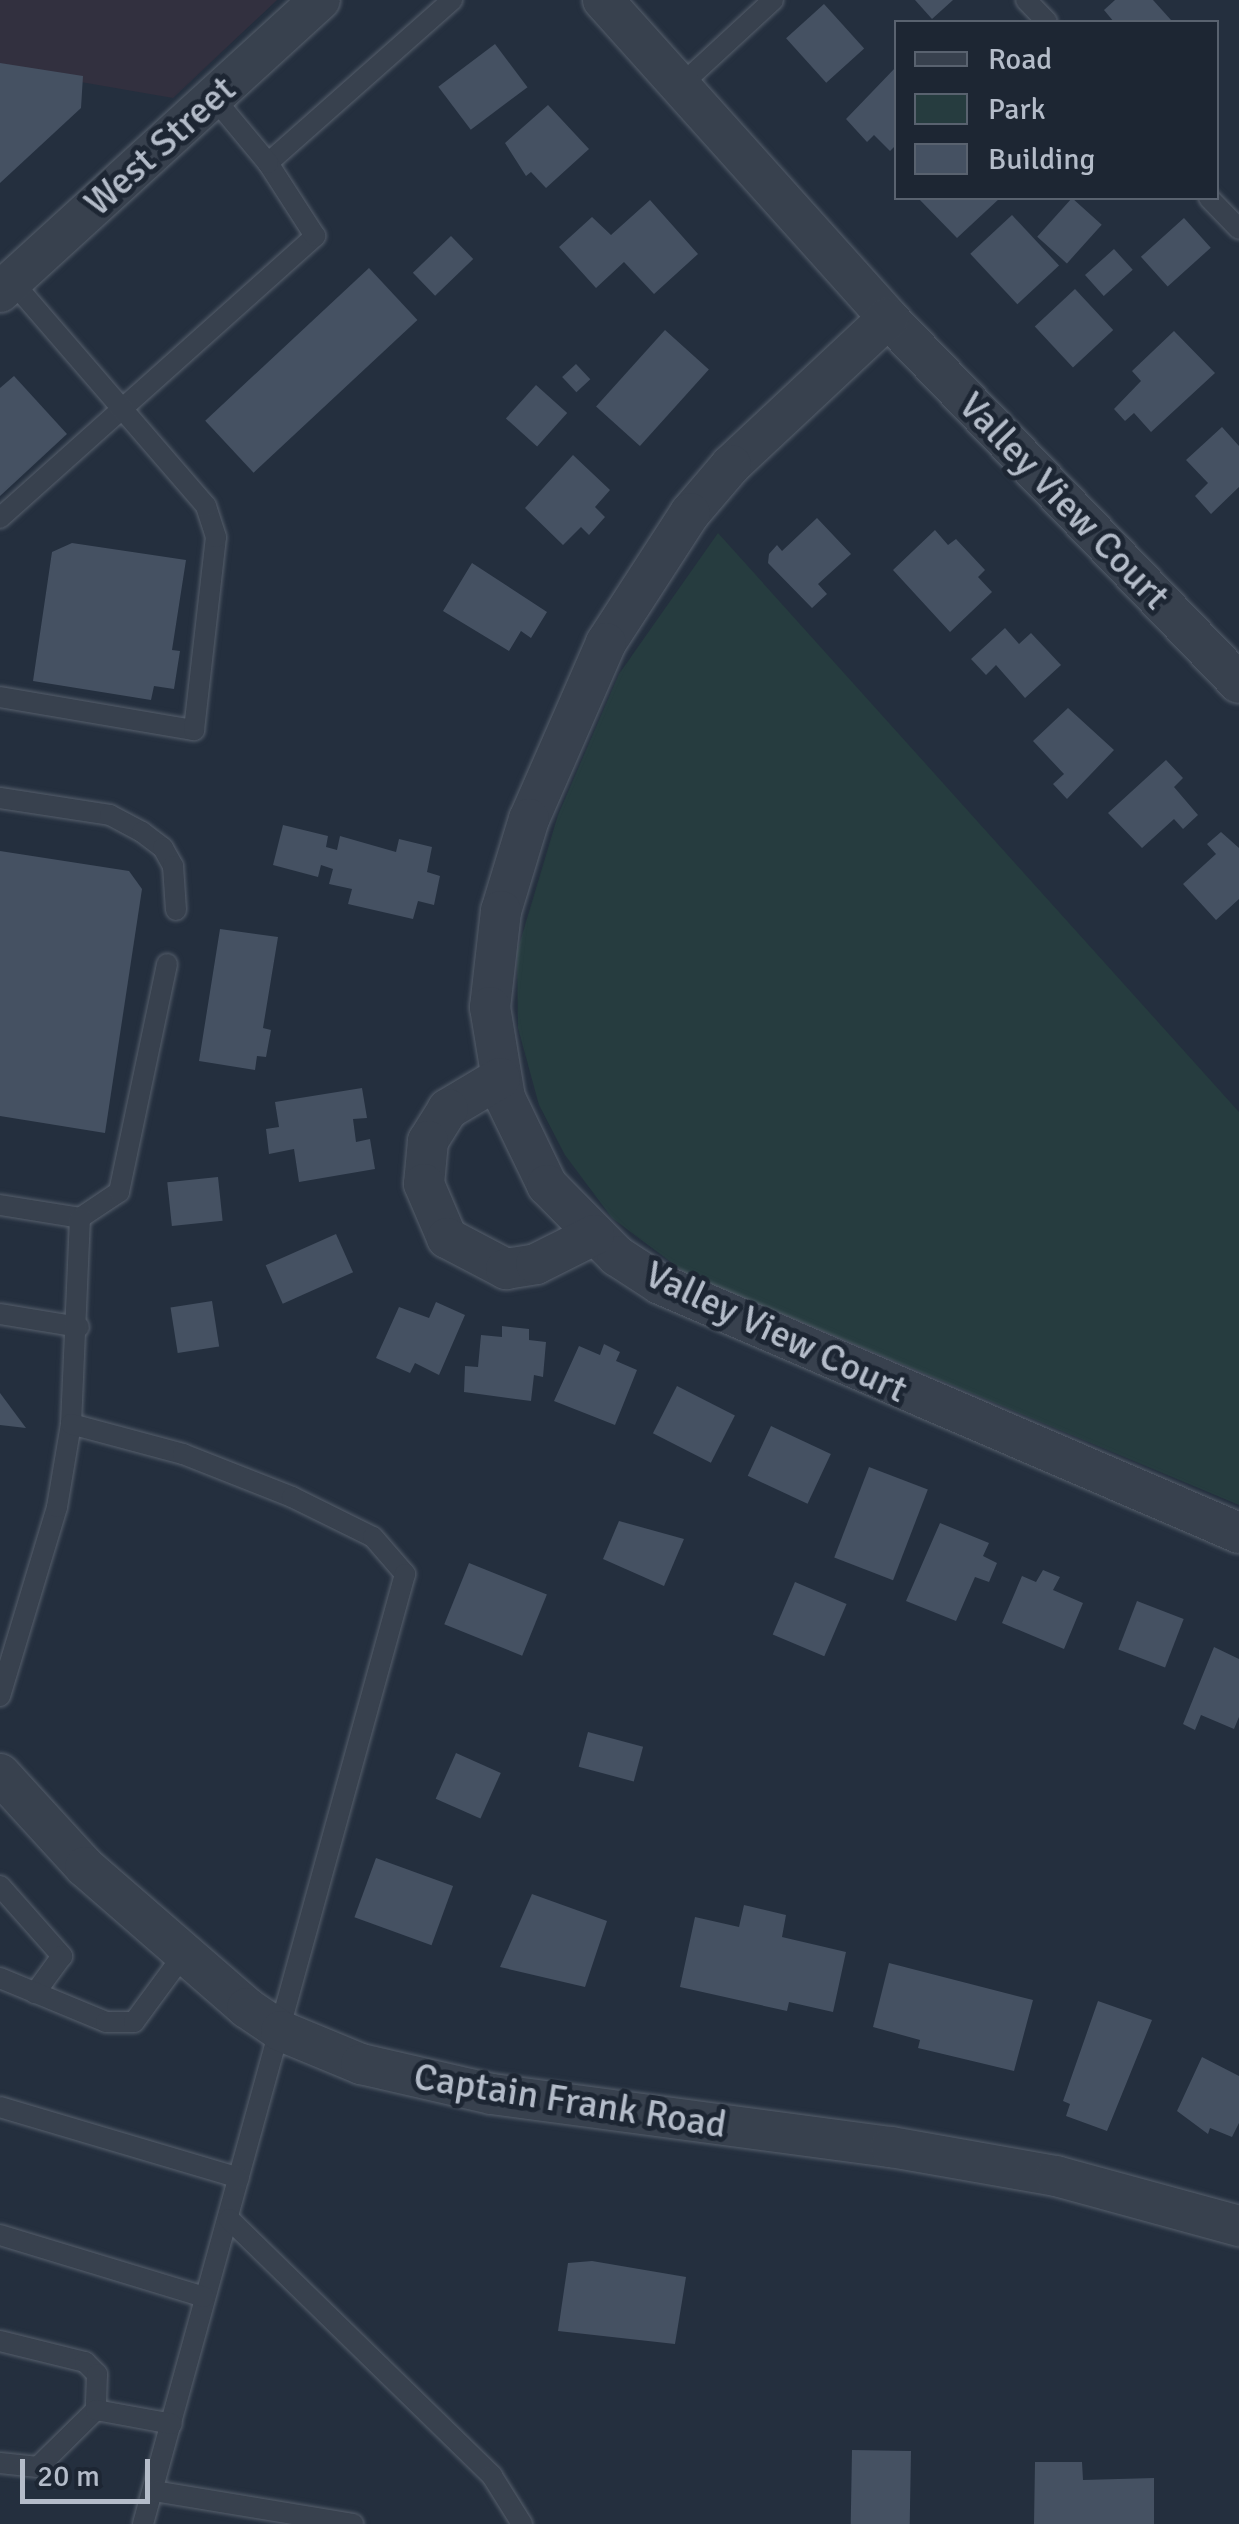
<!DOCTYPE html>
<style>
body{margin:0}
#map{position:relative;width:1239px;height:2524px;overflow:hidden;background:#242f3e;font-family:Signika,sans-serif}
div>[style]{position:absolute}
.medical>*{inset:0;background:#32303f}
.green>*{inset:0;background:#263c3f}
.building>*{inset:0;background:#455162;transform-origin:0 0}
.roads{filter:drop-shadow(0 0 2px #565f6c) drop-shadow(0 0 2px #565f6c)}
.lane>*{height:20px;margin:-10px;padding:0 10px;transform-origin:10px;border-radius:10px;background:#38414e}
.street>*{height:40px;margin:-20px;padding:0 20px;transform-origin:20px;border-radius:20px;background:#38414e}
span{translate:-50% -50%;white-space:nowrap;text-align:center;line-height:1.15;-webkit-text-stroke:10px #1d2633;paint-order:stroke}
.street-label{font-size:38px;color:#b4bcc9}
.legend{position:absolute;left:894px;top:20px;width:325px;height:180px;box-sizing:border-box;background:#1d2633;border:2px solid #59626f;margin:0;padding:12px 18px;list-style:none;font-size:30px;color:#b4bcc9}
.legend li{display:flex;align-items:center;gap:20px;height:50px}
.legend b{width:50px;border:2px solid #59626f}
.scale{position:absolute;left:20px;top:2459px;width:130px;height:45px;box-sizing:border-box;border:5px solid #b4bcc9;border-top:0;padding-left:12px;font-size:30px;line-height:35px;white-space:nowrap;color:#b4bcc9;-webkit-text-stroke:8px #1d2633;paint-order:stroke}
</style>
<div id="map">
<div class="medical">
<i style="clip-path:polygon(0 0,277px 0,173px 98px,0 68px)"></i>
</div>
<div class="green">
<i style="clip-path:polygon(718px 533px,1239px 1112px,1239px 1505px,687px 1274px,612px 1218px,565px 1155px,539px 1105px,518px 1028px,517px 952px,558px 815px,619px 674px)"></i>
</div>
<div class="building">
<i style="clip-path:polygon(915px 0,953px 0,932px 19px)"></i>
<i style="clip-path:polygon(1115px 0,1153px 0,1171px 20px,1114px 22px,1104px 10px)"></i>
<i style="left:824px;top:4px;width:60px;height:51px;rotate:48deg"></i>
<i style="left:495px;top:44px;width:54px;height:71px;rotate:53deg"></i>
<i style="clip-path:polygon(0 63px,83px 76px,81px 108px,0 183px)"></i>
<i style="clip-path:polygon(896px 67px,896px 145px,890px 151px,874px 135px,867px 142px,846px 119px)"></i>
<i style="clip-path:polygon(548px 105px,589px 149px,546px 188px,531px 172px,526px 176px,505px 143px)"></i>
<i style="clip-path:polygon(918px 198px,1000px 198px,957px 238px)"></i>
<i style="left:1072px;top:198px;width:40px;height:52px;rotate:42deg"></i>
<i style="clip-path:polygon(650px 200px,698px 254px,654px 294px,624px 262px,596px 288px,559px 247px,592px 217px,611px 235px)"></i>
<i style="left:1012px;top:215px;width:69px;height:57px;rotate:47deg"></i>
<i style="left:1184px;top:218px;width:40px;height:58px;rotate:48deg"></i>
<i style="left:451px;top:236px;width:32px;height:53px;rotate:46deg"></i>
<i style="left:1114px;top:249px;width:28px;height:39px;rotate:48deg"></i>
<i style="left:369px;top:268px;width:71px;height:224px;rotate:47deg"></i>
<i style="left:1075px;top:289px;width:56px;height:55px;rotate:47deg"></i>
<i style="left:665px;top:330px;width:59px;height:103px;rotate:42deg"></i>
<i style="clip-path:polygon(1174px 331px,1215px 373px,1151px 432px,1134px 413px,1125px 421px,1114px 409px,1141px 381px,1132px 371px)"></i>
<i style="left:576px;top:364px;width:21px;height:19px;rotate:47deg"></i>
<i style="clip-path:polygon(14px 376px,67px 434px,0 496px,0 388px)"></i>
<i style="left:536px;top:385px;width:42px;height:45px;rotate:42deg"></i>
<i style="clip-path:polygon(1222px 427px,1239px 446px,1239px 487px,1211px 514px,1195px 496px,1208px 483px,1186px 460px)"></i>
<i style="clip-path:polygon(573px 455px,610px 490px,595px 507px,605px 517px,589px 535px,581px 527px,563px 545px,525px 508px)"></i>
<i style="clip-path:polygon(817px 518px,851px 554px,818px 584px,827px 594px,812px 608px,768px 563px,769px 554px,777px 545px,782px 551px)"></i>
<i style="clip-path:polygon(935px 530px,948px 545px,956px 539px,985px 570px,978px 577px,992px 592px,950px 632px,893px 570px)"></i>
<i style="clip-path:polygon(72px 543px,186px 560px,172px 650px,180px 651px,174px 689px,154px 686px,151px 700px,33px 681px,52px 552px)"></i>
<i style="clip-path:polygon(472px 563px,547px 612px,531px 638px,521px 631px,509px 651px,443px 611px)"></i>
<i style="clip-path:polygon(1005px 628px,1019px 644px,1031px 633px,1061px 665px,1025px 698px,996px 665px,986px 675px,971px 659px)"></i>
<i style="clip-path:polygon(1068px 708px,1114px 750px,1067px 799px,1053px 784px,1064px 774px,1033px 741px)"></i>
<i style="clip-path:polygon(1166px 760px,1183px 778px,1174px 787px,1198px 815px,1183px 829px,1174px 819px,1142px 848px,1108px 813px)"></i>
<i style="clip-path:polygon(283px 825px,328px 836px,326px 847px,337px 850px,340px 836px,396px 852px,399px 839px,432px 847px,427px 872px,440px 876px,434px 905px,418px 901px,413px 919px,348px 904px,352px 889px,329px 884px,333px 869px,321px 865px,318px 877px,273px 865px)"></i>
<i style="clip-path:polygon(1221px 832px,1239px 848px,1239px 899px,1216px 920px,1183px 884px,1216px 854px,1207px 844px)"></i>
<i style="clip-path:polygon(0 851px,129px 871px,142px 889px,105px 1133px,0 1116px)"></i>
<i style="clip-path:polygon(220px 929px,278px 937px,263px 1028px,271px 1030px,266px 1057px,257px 1056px,255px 1070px,199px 1061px)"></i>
<i style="clip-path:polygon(362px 1088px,367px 1118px,353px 1119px,356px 1142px,370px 1139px,375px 1169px,299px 1182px,294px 1149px,269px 1154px,266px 1129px,279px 1127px,275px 1102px)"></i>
<i style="left:218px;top:1177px;width:44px;height:51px;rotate:84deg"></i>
<i style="left:336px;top:1234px;width:42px;height:77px;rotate:66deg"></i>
<i style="left:212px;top:1301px;width:46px;height:42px;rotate:81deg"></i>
<i style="clip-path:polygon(436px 1302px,465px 1315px,439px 1375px,415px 1363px,410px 1373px,376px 1358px,399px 1307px,429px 1318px)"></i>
<i style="clip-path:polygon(502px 1326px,529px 1329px,529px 1340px,546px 1342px,543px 1377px,534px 1375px,531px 1401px,464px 1392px,465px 1366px,478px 1367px,481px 1335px,502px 1337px)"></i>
<i style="clip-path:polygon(604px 1344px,620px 1352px,616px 1361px,637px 1370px,615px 1425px,554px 1401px,579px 1346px,600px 1355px)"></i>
<i style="left:677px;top:1386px;width:65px;height:53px;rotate:27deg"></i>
<i style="clip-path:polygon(0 1393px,26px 1428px,0 1425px)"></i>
<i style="left:771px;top:1426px;width:66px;height:55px;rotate:25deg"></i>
<i style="left:869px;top:1467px;width:63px;height:97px;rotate:21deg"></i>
<i style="clip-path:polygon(619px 1521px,684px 1539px,664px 1586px,603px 1559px)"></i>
<i style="clip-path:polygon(940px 1523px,989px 1543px,983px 1556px,997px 1563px,989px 1582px,975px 1577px,956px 1621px,906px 1601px)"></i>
<i style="left:469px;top:1563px;width:84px;height:66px;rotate:22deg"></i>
<i style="clip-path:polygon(1043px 1570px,1060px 1577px,1053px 1590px,1083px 1603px,1064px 1649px,1002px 1623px,1022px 1576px,1036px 1582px)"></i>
<i style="left:795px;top:1582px;width:56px;height:57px;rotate:23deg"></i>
<i style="left:1137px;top:1601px;width:50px;height:52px;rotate:21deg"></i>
<i style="clip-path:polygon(1214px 1647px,1239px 1659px,1239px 1717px,1234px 1729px,1201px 1715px,1195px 1730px,1183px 1724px)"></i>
<i style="left:588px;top:1732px;width:57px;height:36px;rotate:15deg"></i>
<i style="left:456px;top:1753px;width:49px;height:50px;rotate:24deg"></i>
<i style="left:376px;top:1858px;width:82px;height:63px;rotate:20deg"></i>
<i style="clip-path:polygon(532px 1894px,607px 1921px,585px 1987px,500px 1967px)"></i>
<i style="clip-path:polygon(744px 1905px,786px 1915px,782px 1937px,846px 1952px,833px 2012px,789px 2002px,787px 2011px,680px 1987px,695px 1917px,739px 1927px)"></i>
<i style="clip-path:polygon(889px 1963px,1033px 2000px,1014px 2071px,918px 2048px,920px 2040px,873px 2027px)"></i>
<i style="clip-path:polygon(1098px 2001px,1152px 2020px,1107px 2131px,1066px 2116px,1070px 2104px,1063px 2101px)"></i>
<i style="clip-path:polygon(1202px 2057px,1239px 2076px,1239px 2123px,1232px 2137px,1210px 2128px,1208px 2134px,1177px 2111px)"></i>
<i style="clip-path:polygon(592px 2261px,686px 2277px,675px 2344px,558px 2331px,568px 2263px)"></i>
<i style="left:852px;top:2450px;width:59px;height:74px;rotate:1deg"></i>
<i style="clip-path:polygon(1035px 2462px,1082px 2462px,1083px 2480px,1154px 2478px,1154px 2524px,1034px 2524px)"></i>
</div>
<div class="roads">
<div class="lane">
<i style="left:1026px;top:0;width:30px;rotate:46deg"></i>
<i style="left:681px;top:85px;width:125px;rotate:-42.7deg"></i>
<i style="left:268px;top:163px;width:246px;rotate:-41.5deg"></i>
<i style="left:1209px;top:198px;width:43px;rotate:45.9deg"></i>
<i style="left:0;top:518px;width:423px;rotate:-41.8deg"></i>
<i style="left:315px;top:236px;width:87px;rotate:-122.8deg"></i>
<i style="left:268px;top:163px;width:86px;rotate:-129.8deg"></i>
<i style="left:0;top:697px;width:197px;rotate:9.7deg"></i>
<i style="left:194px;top:730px;width:194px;rotate:-83.5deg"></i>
<i style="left:216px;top:537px;width:33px;rotate:-108deg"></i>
<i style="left:206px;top:506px;width:297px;rotate:-130.8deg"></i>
<i style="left:0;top:798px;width:111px;rotate:8.8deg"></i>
<i style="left:110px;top:815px;width:36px;rotate:28deg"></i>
<i style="left:142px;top:832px;width:26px;rotate:37deg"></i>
<i style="left:163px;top:848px;width:21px;rotate:61deg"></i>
<i style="left:173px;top:866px;width:44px;rotate:86.1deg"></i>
<i style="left:0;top:1205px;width:81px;rotate:9.2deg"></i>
<i style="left:80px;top:1218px;width:47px;rotate:-33.7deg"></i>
<i style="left:119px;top:1192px;width:233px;rotate:-78.1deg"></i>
<i style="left:0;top:1314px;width:80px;rotate:9.3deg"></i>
<i style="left:71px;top:1424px;width:206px;rotate:-87.5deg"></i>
<i style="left:0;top:1696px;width:197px;rotate:-73.2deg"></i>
<i style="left:57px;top:1507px;width:84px;rotate:-80.4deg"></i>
<i style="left:71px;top:1424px;width:116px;rotate:15deg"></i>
<i style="left:183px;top:1454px;width:117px;rotate:21.5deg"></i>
<i style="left:292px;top:1497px;width:90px;rotate:26.3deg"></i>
<i style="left:373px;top:1537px;width:49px;rotate:49.1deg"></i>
<i style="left:405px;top:1574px;width:985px;rotate:105.42deg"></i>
<i style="left:0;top:1886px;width:94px;rotate:48.5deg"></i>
<i style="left:62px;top:1956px;width:46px;rotate:126.1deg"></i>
<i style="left:0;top:1978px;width:115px;rotate:22.5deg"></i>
<i style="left:106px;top:2022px;width:28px"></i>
<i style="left:134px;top:2022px;width:84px;rotate:-53.7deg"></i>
<i style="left:0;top:2107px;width:249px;rotate:16.5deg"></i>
<i style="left:229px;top:2219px;width:368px;rotate:44.3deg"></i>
<i style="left:492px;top:2476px;width:57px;rotate:58deg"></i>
<i style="left:0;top:2235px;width:213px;rotate:16.9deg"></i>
<i style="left:0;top:2341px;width:88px;rotate:13.9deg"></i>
<i style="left:85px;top:2362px;width:17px;rotate:45deg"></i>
<i style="left:97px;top:2374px;width:36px;rotate:92deg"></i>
<i style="left:0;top:2463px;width:38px;rotate:6deg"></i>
<i style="left:38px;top:2467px;width:81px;rotate:-44.5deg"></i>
<i style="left:96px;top:2410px;width:77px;rotate:10.4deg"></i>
<i style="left:154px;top:2491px;width:202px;rotate:9.4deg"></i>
</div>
<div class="street">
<i style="left:603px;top:0;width:427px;rotate:48.1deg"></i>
<i style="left:888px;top:318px;width:506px;rotate:46.12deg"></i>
<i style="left:0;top:292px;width:433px;rotate:-42.4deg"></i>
<i style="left:888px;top:318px;width:215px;rotate:136.9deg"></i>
<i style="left:731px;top:465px;width:63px;rotate:130.5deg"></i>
<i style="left:690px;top:513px;width:155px;rotate:122.9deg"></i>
<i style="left:606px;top:643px;width:192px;rotate:113.6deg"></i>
<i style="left:529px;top:819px;width:96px;rotate:106.9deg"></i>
<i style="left:501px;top:911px;width:97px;rotate:96.5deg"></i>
<i style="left:490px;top:1007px;width:92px;rotate:80.6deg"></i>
<i style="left:505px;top:1098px;width:97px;rotate:64.2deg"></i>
<i style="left:547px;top:1185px;width:100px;rotate:45.4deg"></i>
<i style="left:617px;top:1256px;width:51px;rotate:33.1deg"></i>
<i style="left:660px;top:1284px;width:630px;rotate:23.27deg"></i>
<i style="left:500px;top:1078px;width:61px;rotate:149.2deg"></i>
<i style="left:448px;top:1109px;width:38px;rotate:122deg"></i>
<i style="left:428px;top:1141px;width:43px;rotate:95.3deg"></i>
<i style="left:424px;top:1184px;width:59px;rotate:66.9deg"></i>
<i style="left:447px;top:1238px;width:67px;rotate:27.7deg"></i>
<i style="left:506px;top:1269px;width:30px;rotate:-9deg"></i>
<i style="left:536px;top:1264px;width:65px;rotate:-26.6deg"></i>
<i style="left:0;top:1774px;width:126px;rotate:47.6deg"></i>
<i style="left:85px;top:1867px;width:215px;rotate:41deg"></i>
<i style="left:247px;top:2008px;width:41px;rotate:34.1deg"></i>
<i style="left:281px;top:2031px;width:87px;rotate:22.4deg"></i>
<i style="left:361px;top:2064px;width:134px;rotate:12.9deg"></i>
<i style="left:492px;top:2094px;width:403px;rotate:7.6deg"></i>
<i style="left:891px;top:2147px;width:168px;rotate:10deg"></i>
<i style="left:1056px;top:2176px;width:190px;rotate:15.3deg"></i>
</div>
</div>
<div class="street-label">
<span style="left:160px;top:146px;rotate:-42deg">West Street</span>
<span style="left:1064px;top:501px;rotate:46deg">Valley View Court</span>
<span style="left:776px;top:1332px;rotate:25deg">Valley View Court</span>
<span style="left:570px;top:2101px;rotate:9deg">Captain Frank Road</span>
</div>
<ul class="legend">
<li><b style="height:12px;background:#38414e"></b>Road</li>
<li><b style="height:28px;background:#263c3f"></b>Park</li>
<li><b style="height:28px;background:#455162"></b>Building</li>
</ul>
<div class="scale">20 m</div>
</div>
